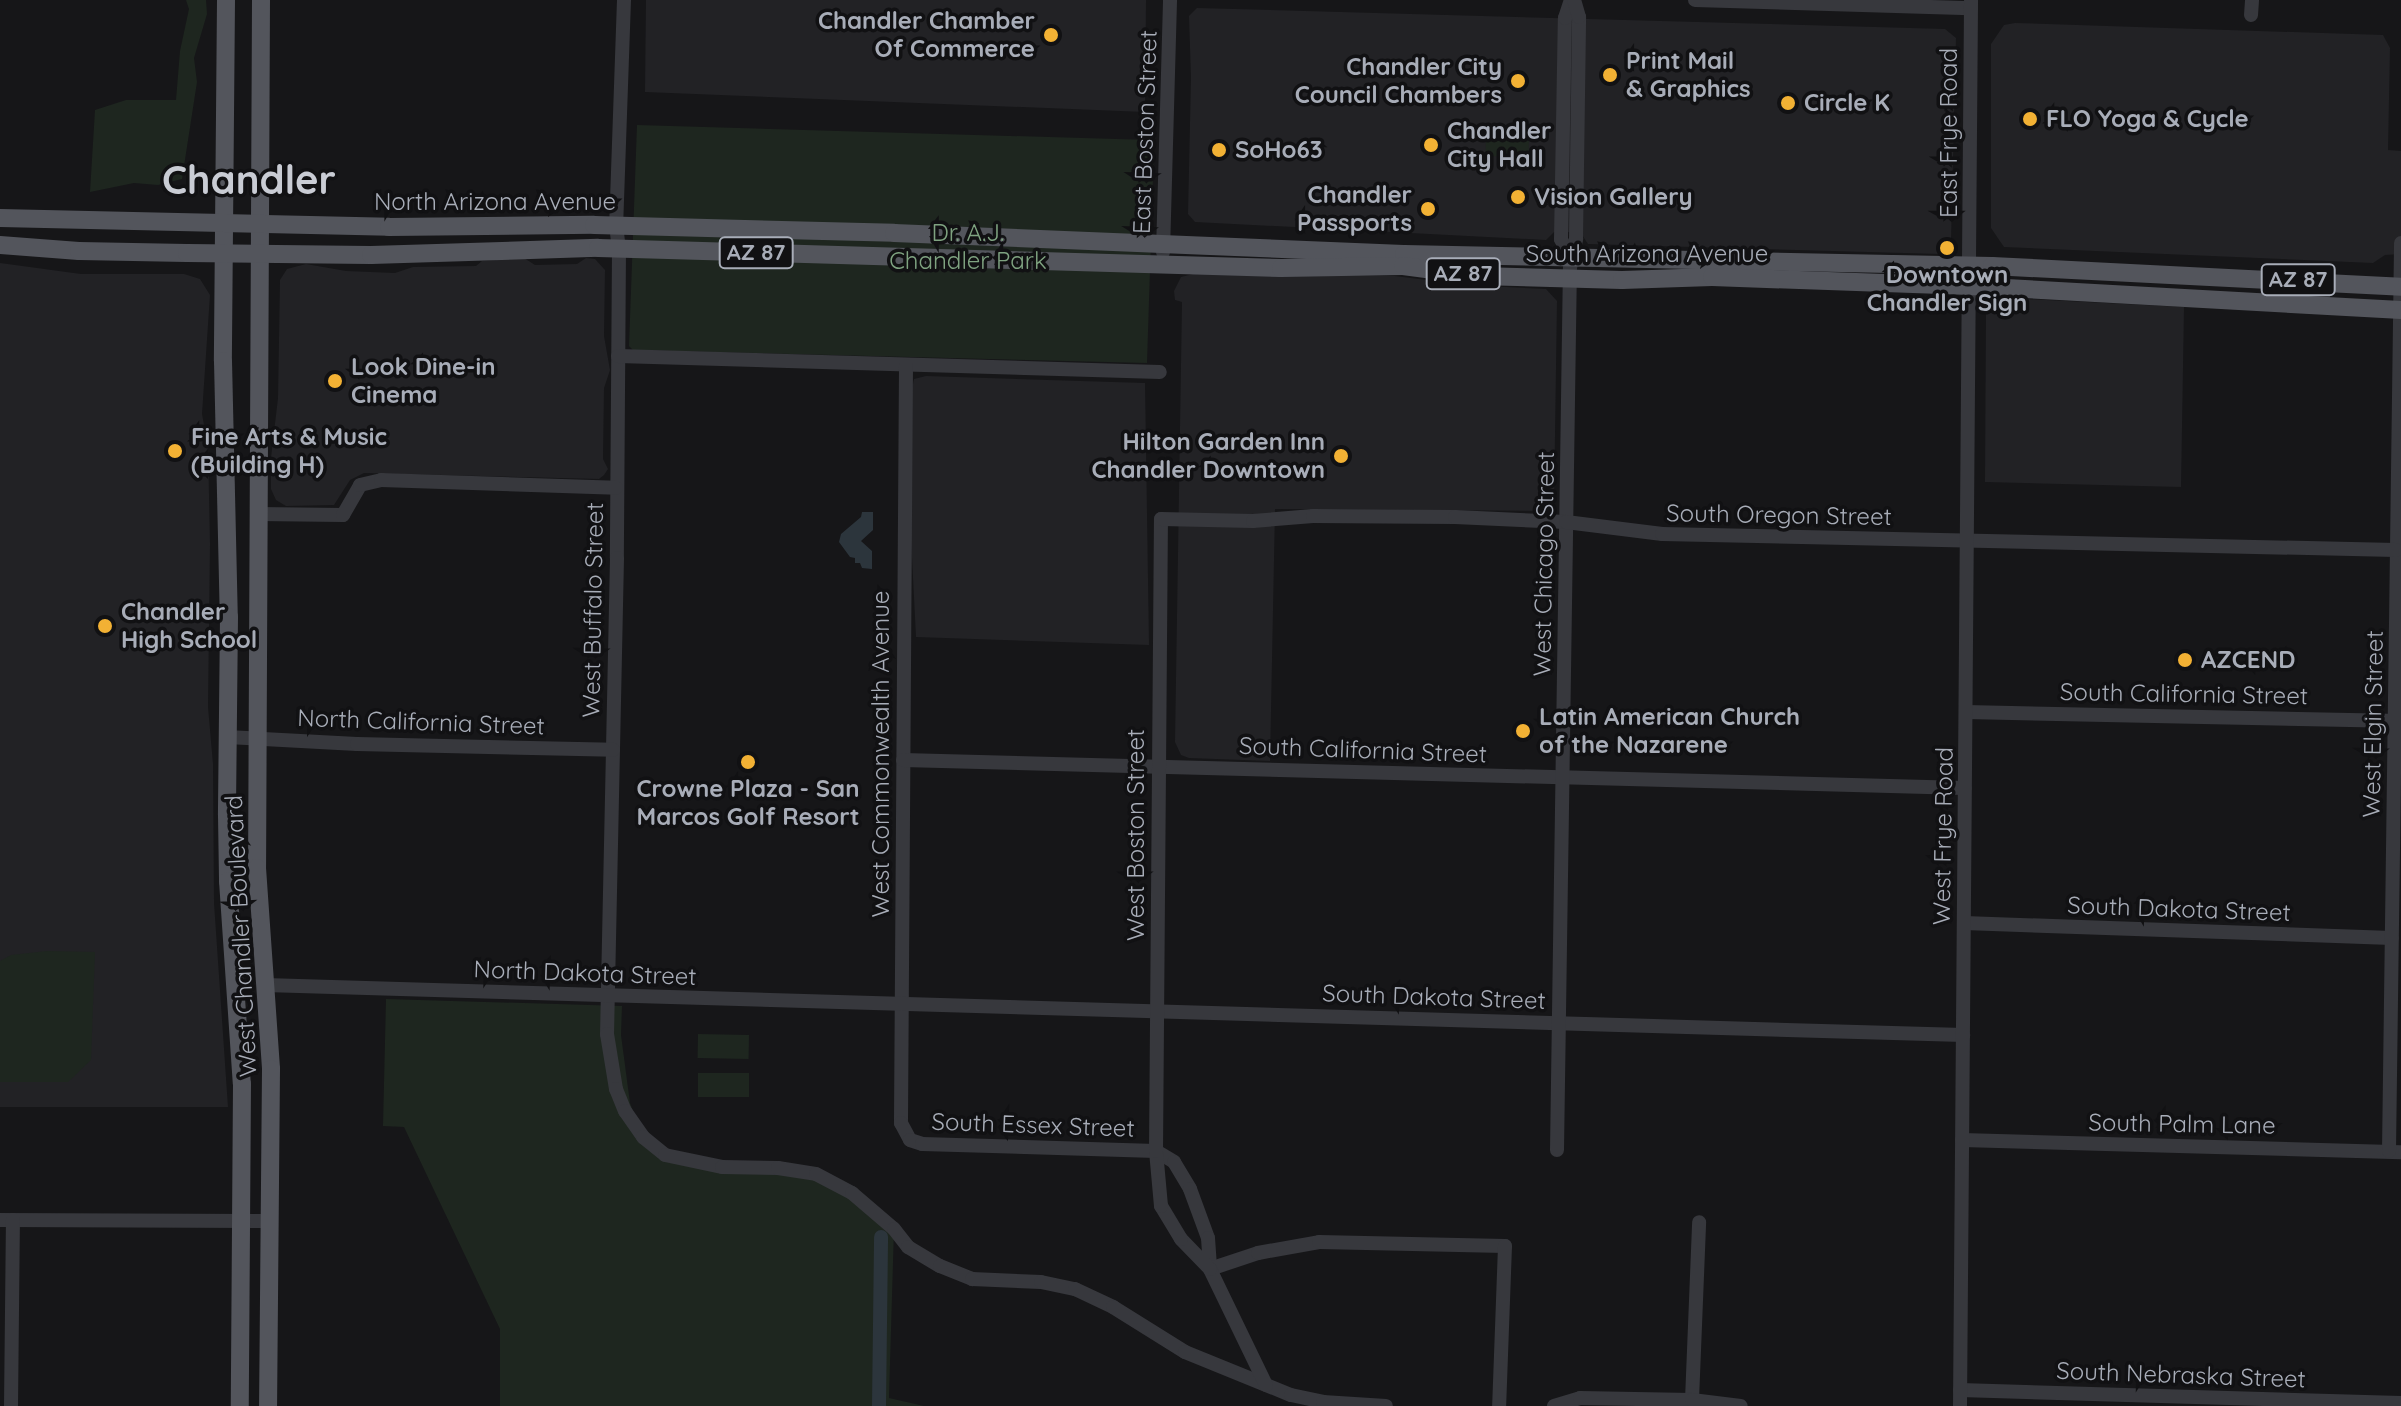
<!DOCTYPE html>
<style>
body{margin:0}
#map{position:relative;width:2401px;height:1406px;overflow:hidden;background:#161618;font-family:Quicksand,sans-serif}
div>[style]{position:absolute}
.built>*{inset:0;background:#222225}
.green>*{inset:0;background:#1e261f;transform-origin:0 0}
.water>*{inset:0;background:#2c353c}
.canal>*{height:14px;margin:-7px;padding:0 7px;transform-origin:7px;border-radius:7px;background:#2c353c}
.minor>*{height:14px;margin:-7px;padding:0 7px;transform-origin:7px;border-radius:7px;background:#37383d}
.major>*{height:18px;margin:-9px;padding:0 9px;transform-origin:9px;border-radius:9px;background:#53555c}
.dots>*{width:22px;height:22px;translate:-50% -50%;box-sizing:border-box;border:4px solid #111113;border-radius:50%}
span{translate:-50% -50%;white-space:nowrap;text-align:center;line-height:1.15;-webkit-text-stroke:7px #111113;paint-order:stroke}
.shield-label span{padding:2px 6px;background:#111113;border:2px solid;border-radius:6px;-webkit-text-stroke-width:0}
.shield-label{font-size:22px;color:#a8adb8;font-weight:700}
.poi-label{font-size:24px;color:#a8adb8;font-weight:700}
.right{translate:-100% -50%;text-align:right}
.left{translate:0 -50%;text-align:left}
.street-label{font-size:24px;color:#a8adb8}
.park-label{font-size:24px;color:#7fa381}
.town-label{font-size:40px;color:#c9ccd4;font-weight:700}
</style>
<div id="map">
<div class="built">
<i style="clip-path:polygon(646px 0,1146px 0,1145px 112px,645px 92px)"></i>
<i style="clip-path:polygon(1197px 8px,1945px 29px,1956px 38px,1951px 241px,1940px 254px,1588px 244px,1580px 232px,1554px 232px,1546px 240px,1195px 222px,1188px 214px,1191px 78px,1189px 16px)"></i>
<i style="clip-path:polygon(2015px 23px,2383px 35px,2390px 48px,2388px 150px,2401px 151px,2401px 254px,2385px 255px,2373px 263px,2004px 247px,1991px 228px,1991px 44px,2004px 25px)"></i>
<i style="clip-path:polygon(524px 258px,535px 265px,577px 264px,586px 258px,595px 259px,605px 270px,604px 336px,610px 370px,604px 388px,603px 459px,608px 469px,604px 475px,599px 479px,364px 473px,350px 480px,334px 505px,286px 506px,276px 500px,271px 489px,271px 458px,278px 398px,280px 280px,287px 269px,306px 264px,346px 271px,395px 273px,413px 267px,476px 266px,482px 261px)"></i>
<i style="clip-path:polygon(0 263px,81px 274px,184px 274px,200px 279px,210px 295px,202px 414px,208px 447px,210px 544px,208px 707px,213px 764px,214px 903px,228px 1107px,0 1107px)"></i>
<i style="clip-path:polygon(1193px 274px,1395px 276px,1467px 285px,1546px 289px,1557px 301px,1554px 502px,1547px 511px,1275px 509px,1270px 761px,1189px 758px,1181px 755px,1175px 742px,1182px 302px,1175px 300px,1174px 291px,1181px 277px)"></i>
<i style="clip-path:polygon(2005px 298px,2184px 307px,2181px 487px,1985px 482px,1986px 314px,1990px 304px)"></i>
<i style="clip-path:polygon(926px 376px,1145px 383px,1149px 645px,916px 637px,910px 518px,911px 393px,914px 379px)"></i>
</div>
<div class="green">
<i style="clip-path:polygon(186px 0,206px 0,207px 14px,194px 58px,197px 82px,182px 179px,158px 185px,134px 183px,90px 192px,95px 110px,126px 100px,176px 100px,180px 51px,189px 9px)"></i>
<i style="clip-path:polygon(637px 125px,1150px 140px,1154px 146px,1147px 363px,633px 350px,629px 346px)"></i>
<i style="left:1486px;top:132px;width:43px;height:24px;rotate:1deg"></i>
<i style="clip-path:polygon(47px 951px,95px 952px,91px 1060px,68px 1082px,0 1082px,0 961px,11px 955px)"></i>
<i style="clip-path:polygon(386px 999px,622px 1006px,621px 1035px,630px 1103px,643px 1137px,688px 1161px,816px 1174px,894px 1229px,889px 1398px,924px 1406px,500px 1406px,500px 1329px,404px 1127px,383px 1126px)"></i>
<i style="left:698px;top:1034px;width:51px;height:24px;rotate:1deg"></i>
<i style="left:698px;top:1073px;width:51px;height:24px"></i>
</div>
<div class="water">
<i style="clip-path:polygon(862px 512px,873px 512px,873px 530px,861px 541px,872px 551px,872px 569px,862px 568px,860px 563px,855px 563px,855px 558px,850px 557px,839px 542px,841px 534px,861px 517px)"></i>
</div>
<div class="canal">
<i style="left:879px;top:1406px;width:169px;rotate:-89.3deg"></i>
</div>
<div class="minor">
<i style="left:624px;top:0;width:225px;rotate:92deg"></i>
<i style="left:616px;top:225px;width:24px;rotate:83deg"></i>
<i style="left:619px;top:249px;width:309px;rotate:90.4deg"></i>
<i style="left:617px;top:558px;width:476px;rotate:91.2deg"></i>
<i style="left:607px;top:1034px;width:56px;rotate:80.7deg"></i>
<i style="left:616px;top:1089px;width:24px;rotate:68deg"></i>
<i style="left:625px;top:1111px;width:32px;rotate:55deg"></i>
<i style="left:643px;top:1137px;width:28px;rotate:39deg"></i>
<i style="left:665px;top:1155px;width:58px;rotate:11.9deg"></i>
<i style="left:722px;top:1167px;width:56px;rotate:1deg"></i>
<i style="left:778px;top:1168px;width:38px;rotate:9deg"></i>
<i style="left:816px;top:1174px;width:41px;rotate:27.8deg"></i>
<i style="left:852px;top:1193px;width:55px;rotate:40.6deg"></i>
<i style="left:894px;top:1229px;width:23px;rotate:52deg"></i>
<i style="left:908px;top:1247px;width:37px;rotate:31deg"></i>
<i style="left:940px;top:1266px;width:35px;rotate:22deg"></i>
<i style="left:972px;top:1279px;width:69px;rotate:2.5deg"></i>
<i style="left:1041px;top:1282px;width:35px;rotate:12deg"></i>
<i style="left:1075px;top:1289px;width:42px;rotate:25.3deg"></i>
<i style="left:1113px;top:1307px;width:85px;rotate:32deg"></i>
<i style="left:1185px;top:1352px;width:114px;rotate:22.1deg"></i>
<i style="left:1291px;top:1395px;width:33px;rotate:12deg"></i>
<i style="left:1323px;top:1402px;width:63px;rotate:3.6deg"></i>
<i style="left:1695px;top:0;width:276px;rotate:1.7deg"></i>
<i style="left:2251px;top:15px;width:15px;rotate:-86deg"></i>
<i style="left:1163px;top:252px;width:252px;rotate:-88.4deg"></i>
<i style="left:1571px;top:259px;width:22px;rotate:-117deg"></i>
<i style="left:1561px;top:239px;width:221px;rotate:-89deg"></i>
<i style="left:1565px;top:18px;width:19px;rotate:-72deg"></i>
<i style="left:618px;top:356px;width:542px;rotate:1.69deg"></i>
<i style="left:906px;top:366px;width:757px;rotate:90.38deg"></i>
<i style="left:901px;top:1123px;width:19px;rotate:62deg"></i>
<i style="left:910px;top:1140px;width:13px;rotate:18deg"></i>
<i style="left:922px;top:1144px;width:234px;rotate:1.7deg"></i>
<i style="left:1156px;top:1151px;width:21px;rotate:31deg"></i>
<i style="left:1174px;top:1162px;width:31px;rotate:59deg"></i>
<i style="left:1190px;top:1189px;width:52px;rotate:69.8deg"></i>
<i style="left:1208px;top:1238px;width:31px;rotate:86deg"></i>
<i style="left:257px;top:514px;width:86px;rotate:0.7deg"></i>
<i style="left:343px;top:515px;width:34px;rotate:-60deg"></i>
<i style="left:360px;top:485px;width:22px;rotate:-13deg"></i>
<i style="left:381px;top:480px;width:235px;rotate:1.9deg"></i>
<i style="left:1966px;top:712px;width:435px;rotate:1.2deg"></i>
<i style="left:227px;top:737px;width:130px;rotate:3.1deg"></i>
<i style="left:357px;top:744px;width:256px;rotate:1.3deg"></i>
<i style="left:903px;top:760px;width:1062px;rotate:1.51deg"></i>
<i style="left:1964px;top:923px;width:428px;rotate:2deg"></i>
<i style="left:265px;top:985px;width:1699px;rotate:1.69deg"></i>
<i style="left:1962px;top:1140px;width:439px;rotate:1.6deg"></i>
<i style="left:1557px;top:1150px;width:882px;rotate:-89.16deg"></i>
<i style="left:1570px;top:268px;width:30px;rotate:-78deg"></i>
<i style="left:1576px;top:239px;width:222px;rotate:-89.2deg"></i>
<i style="left:1579px;top:17px;width:18px;rotate:-106deg"></i>
<i style="left:2389px;top:1151px;width:908px;rotate:-89.24deg"></i>
<i style="left:0;top:1220px;width:270px;rotate:0.2deg"></i>
<i style="left:1210px;top:1269px;width:51px;rotate:-18.4deg"></i>
<i style="left:1258px;top:1253px;width:62px;rotate:-10.2deg"></i>
<i style="left:1319px;top:1242px;width:186px;rotate:1.2deg"></i>
<i style="left:1505px;top:1246px;width:160px;rotate:92.1deg"></i>
<i style="left:1266px;top:1385px;width:129px;rotate:-115.8deg"></i>
<i style="left:1210px;top:1269px;width:42px;rotate:-134deg"></i>
<i style="left:1181px;top:1239px;width:39px;rotate:-121deg"></i>
<i style="left:1161px;top:1206px;width:55px;rotate:-95.2deg"></i>
<i style="left:1156px;top:1151px;width:632px;rotate:-89.55deg"></i>
<i style="left:1161px;top:519px;width:92px;rotate:1.2deg"></i>
<i style="left:1253px;top:521px;width:60px;rotate:-4.8deg"></i>
<i style="left:1313px;top:516px;width:142px;rotate:0.4deg"></i>
<i style="left:1455px;top:517px;width:111px;rotate:2.6deg"></i>
<i style="left:1566px;top:522px;width:97px;rotate:7.1deg"></i>
<i style="left:1662px;top:534px;width:734px;rotate:1.25deg"></i>
<i style="left:1960px;top:1390px;width:441px;rotate:1.7deg"></i>
<i style="left:1692px;top:1400px;width:178px;rotate:-87.7deg"></i>
<i style="left:11px;top:1406px;width:186px;rotate:-89.4deg"></i>
<i style="left:1554px;top:1406px;width:27px;rotate:-17deg"></i>
<i style="left:1580px;top:1398px;width:112px;rotate:1deg"></i>
<i style="left:1692px;top:1400px;width:49px;rotate:7deg"></i>
<i style="left:1960px;top:1406px;width:1406px;rotate:-89.55deg"></i>
</div>
<div class="major">
<i style="left:226px;top:0;width:361px;rotate:90.5deg"></i>
<i style="left:223px;top:361px;width:256px;rotate:88.7deg"></i>
<i style="left:229px;top:617px;width:198px;rotate:90.6deg"></i>
<i style="left:227px;top:815px;width:66px;rotate:89.1deg"></i>
<i style="left:228px;top:881px;width:203px;rotate:86.1deg"></i>
<i style="left:242px;top:1084px;width:322px;rotate:90.4deg"></i>
<i style="left:261px;top:0;width:868px;rotate:90.26deg"></i>
<i style="left:257px;top:868px;width:201px;rotate:86deg"></i>
<i style="left:271px;top:1069px;width:337px;rotate:90.5deg"></i>
<i style="left:0;top:218px;width:389px;rotate:1.3deg"></i>
<i style="left:389px;top:227px;width:205px;rotate:-0.6deg"></i>
<i style="left:594px;top:225px;width:300px;rotate:1.5deg"></i>
<i style="left:894px;top:233px;width:510px;rotate:2.36deg"></i>
<i style="left:1404px;top:254px;width:588px;rotate:1.17deg"></i>
<i style="left:1992px;top:266px;width:410px;rotate:2.9deg"></i>
<i style="left:0;top:245px;width:79px;rotate:4.3deg"></i>
<i style="left:79px;top:251px;width:108px;rotate:1.1deg"></i>
<i style="left:187px;top:253px;width:184px;rotate:0.6deg"></i>
<i style="left:371px;top:255px;width:227px;rotate:-1.8deg"></i>
<i style="left:598px;top:248px;width:683px;rotate:1.68deg"></i>
<i style="left:1281px;top:268px;width:122px;rotate:-0.9deg"></i>
<i style="left:1403px;top:266px;width:77px;rotate:7.5deg"></i>
<i style="left:1479px;top:276px;width:143px;rotate:1.6deg"></i>
<i style="left:1622px;top:280px;width:90px;rotate:-1.9deg"></i>
<i style="left:1712px;top:277px;width:258px;rotate:2deg"></i>
<i style="left:1970px;top:286px;width:432px;rotate:3.2deg"></i>
</div>
<div class="dots">
<i style="left:1051px;top:35px;background:#f2b134"></i>
<i style="left:1610px;top:75px;background:#f2b134"></i>
<i style="left:1518px;top:81px;background:#f2b134"></i>
<i style="left:1788px;top:103px;background:#f2b134"></i>
<i style="left:2030px;top:119px;background:#f2b134"></i>
<i style="left:1431px;top:145px;background:#f2b134"></i>
<i style="left:1219px;top:150px;background:#f2b134"></i>
<i style="left:1518px;top:197px;background:#f2b134"></i>
<i style="left:1428px;top:209px;background:#f2b134"></i>
<i style="left:1947px;top:248px;background:#f2b134"></i>
<i style="left:335px;top:381px;background:#f2b134"></i>
<i style="left:175px;top:451px;background:#f2b134"></i>
<i style="left:1341px;top:456px;background:#f2b134"></i>
<i style="left:105px;top:626px;background:#f2b134"></i>
<i style="left:2185px;top:660px;background:#f2b134"></i>
<i style="left:1523px;top:731px;background:#f2b134"></i>
<i style="left:748px;top:762px;background:#f2b134"></i>
</div>
<div class="shield-label">
<span style="left:756px;top:253px">AZ 87</span>
<span style="left:1463px;top:274px">AZ 87</span>
<span style="left:2298px;top:280px">AZ 87</span>
</div>
<div class="poi-label">
<span class="right" style="left:1035px;top:35px">Chandler Chamber<br>Of Commerce</span>
<span class="left" style="left:1626px;top:75px">Print Mail<br>&amp; Graphics</span>
<span class="right" style="left:1502px;top:81px">Chandler City<br>Council Chambers</span>
<span class="left" style="left:1804px;top:103px">Circle K</span>
<span class="left" style="left:2046px;top:119px">FLO Yoga &amp; Cycle</span>
<span class="left" style="left:1447px;top:145px">Chandler<br>City Hall</span>
<span class="left" style="left:1235px;top:150px">SoHo63</span>
<span class="right" style="left:1412px;top:209px">Chandler<br>Passports</span>
<span class="left" style="left:1534px;top:197px">Vision Gallery</span>
<span style="left:1947px;top:289px">Downtown<br>Chandler Sign</span>
<span class="left" style="left:351px;top:381px">Look Dine-in<br>Cinema</span>
<span class="left" style="left:191px;top:451px">Fine Arts &amp; Music<br>(Building H)</span>
<span class="right" style="left:1325px;top:456px">Hilton Garden Inn<br>Chandler Downtown</span>
<span class="left" style="left:121px;top:626px">Chandler<br>High School</span>
<span class="left" style="left:2201px;top:660px">AZCEND</span>
<span class="left" style="left:1539px;top:731px">Latin American Church<br>of the Nazarene</span>
<span style="left:748px;top:803px">Crowne Plaza - San<br>Marcos Golf Resort</span>
</div>
<div class="street-label">
<span style="left:1145px;top:132px;rotate:-88deg">East Boston Street</span>
<span style="left:1949px;top:133px;rotate:-90deg">East Frye Road</span>
<span style="left:495px;top:202px">North Arizona Avenue</span>
<span style="left:1647px;top:254px">South Arizona Avenue</span>
<span style="left:1779px;top:515px;rotate:1deg">South Oregon Street</span>
<span style="left:1544px;top:564px;rotate:-89deg">West Chicago Street</span>
<span style="left:593px;top:610px;rotate:-89deg">West Buffalo Street</span>
<span style="left:2184px;top:694px;rotate:1deg">South California Street</span>
<span style="left:421px;top:722px;rotate:2deg">North California Street</span>
<span style="left:2373px;top:724px;rotate:-89deg">West Elgin Street</span>
<span style="left:1363px;top:750px;rotate:2deg">South California Street</span>
<span style="left:881px;top:754px;rotate:-90deg">West Commonwealth Avenue</span>
<span style="left:1136px;top:835px;rotate:-90deg">West Boston Street</span>
<span style="left:1943px;top:836px;rotate:-89deg">West Frye Road</span>
<span style="left:2179px;top:909px;rotate:2deg">South Dakota Street</span>
<span style="left:241px;top:936px;rotate:-93deg">West Chandler Boulevard</span>
<span style="left:585px;top:973px;rotate:2deg">North Dakota Street</span>
<span style="left:1434px;top:997px;rotate:2deg">South Dakota Street</span>
<span style="left:2182px;top:1124px;rotate:1deg">South Palm Lane</span>
<span style="left:1033px;top:1125px;rotate:2deg">South Essex Street</span>
<span style="left:2181px;top:1375px;rotate:2deg">South Nebraska Street</span>
</div>
<div class="park-label">
<span style="left:968px;top:247px">Dr. A.J.<br>Chandler Park</span>
</div>
<div class="town-label">
<span style="left:249px;top:179px">Chandler</span>
</div>
</div>
